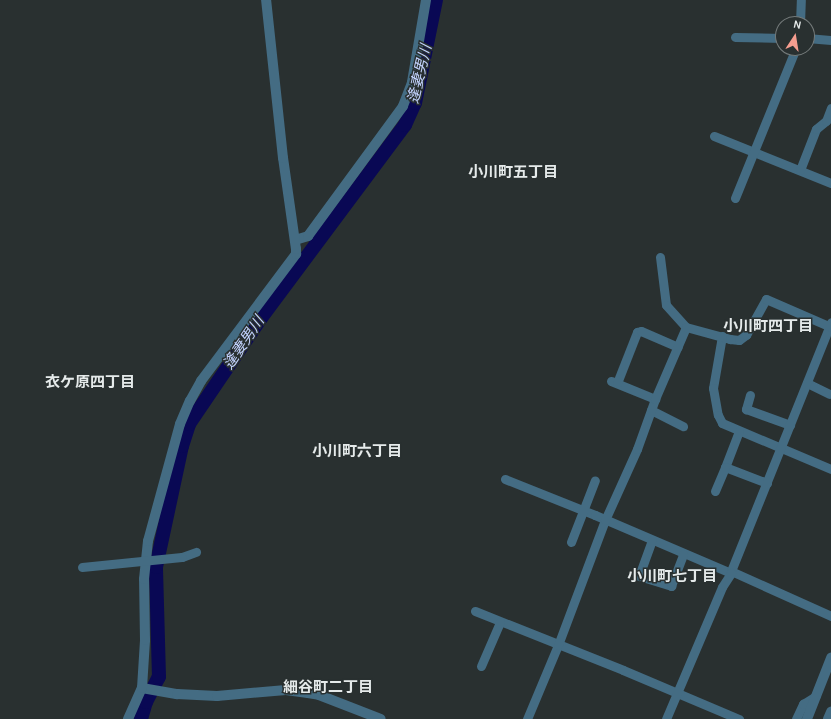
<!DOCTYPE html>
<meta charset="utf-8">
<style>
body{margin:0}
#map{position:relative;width:831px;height:719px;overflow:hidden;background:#293030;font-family:Karla,"Noto Sans JP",sans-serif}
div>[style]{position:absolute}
.river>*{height:14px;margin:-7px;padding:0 7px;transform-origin:7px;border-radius:7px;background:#090854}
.minor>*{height:9px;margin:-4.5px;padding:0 4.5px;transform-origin:4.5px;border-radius:4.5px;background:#446c83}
.tertiary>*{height:10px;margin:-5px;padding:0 5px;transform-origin:5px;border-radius:5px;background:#446c83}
.minor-bridge>*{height:9px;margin:-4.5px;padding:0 4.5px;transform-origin:4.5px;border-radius:4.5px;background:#446c83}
span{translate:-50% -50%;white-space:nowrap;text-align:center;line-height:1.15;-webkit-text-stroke:3px #293030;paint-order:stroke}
.water-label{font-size:15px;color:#c2d2fd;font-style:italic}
.neighbourhood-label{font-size:15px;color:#e5eaea;font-weight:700}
.north{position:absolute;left:775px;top:16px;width:40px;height:40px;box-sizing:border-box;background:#293030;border:1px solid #747a7a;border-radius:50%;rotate:12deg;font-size:11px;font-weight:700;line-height:16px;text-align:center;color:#e5eaea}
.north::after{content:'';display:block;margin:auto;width:14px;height:18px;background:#f59d8f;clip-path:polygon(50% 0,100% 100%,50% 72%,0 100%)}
</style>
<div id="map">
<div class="river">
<i style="left:141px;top:719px;width:18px;rotate:-74deg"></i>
<i style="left:146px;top:702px;width:28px;rotate:-63deg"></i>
<i style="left:159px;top:677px;width:110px;rotate:-91.6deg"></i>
<i style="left:156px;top:567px;width:124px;rotate:-77.9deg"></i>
<i style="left:182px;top:446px;width:23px;rotate:-72deg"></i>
<i style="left:189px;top:424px;width:128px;rotate:-55.8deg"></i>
<i style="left:261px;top:318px;width:241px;rotate:-53.3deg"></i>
<i style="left:405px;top:125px;width:24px;rotate:-66deg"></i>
<i style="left:415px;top:103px;width:105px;rotate:-78.5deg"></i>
</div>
<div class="minor">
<i style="left:800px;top:24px;width:24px;rotate:-88deg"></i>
<i style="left:735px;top:37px;width:48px;rotate:1.2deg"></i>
<i style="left:807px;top:38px;width:24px;rotate:5deg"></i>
<i style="left:714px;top:136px;width:126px;rotate:21.9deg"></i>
<i style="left:800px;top:170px;width:44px;rotate:-68.7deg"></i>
<i style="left:816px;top:129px;width:13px;rotate:-39deg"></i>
<i style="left:826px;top:121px;width:14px;rotate:-69deg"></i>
<i style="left:735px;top:198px;width:162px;rotate:-67.9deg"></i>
<i style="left:660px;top:257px;width:48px;rotate:82.9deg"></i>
<i style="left:666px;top:305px;width:30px;rotate:48deg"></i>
<i style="left:722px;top:336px;width:53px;rotate:99.8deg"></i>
<i style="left:713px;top:388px;width:27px;rotate:80deg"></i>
<i style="left:718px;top:415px;width:9px;rotate:63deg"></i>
<i style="left:722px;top:423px;width:118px;rotate:22.9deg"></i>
<i style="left:611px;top:381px;width:48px;rotate:22.2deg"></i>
<i style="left:617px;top:383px;width:55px;rotate:-68.6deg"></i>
<i style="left:637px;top:332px;width:4px;rotate:-14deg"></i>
<i style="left:641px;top:331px;width:40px;rotate:23.4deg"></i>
<i style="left:807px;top:383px;width:25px;rotate:26deg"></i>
<i style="left:750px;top:395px;width:15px;rotate:106deg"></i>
<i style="left:746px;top:409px;width:47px;rotate:20deg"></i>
<i style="left:651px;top:410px;width:36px;rotate:27deg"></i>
<i style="left:739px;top:431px;width:39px;rotate:111deg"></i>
<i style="left:725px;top:467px;width:45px;rotate:20.9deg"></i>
<i style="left:505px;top:479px;width:97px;rotate:21.8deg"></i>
<i style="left:595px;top:515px;width:148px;rotate:23.1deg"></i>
<i style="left:715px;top:491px;width:26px;rotate:-67deg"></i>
<i style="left:652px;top:540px;width:38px;rotate:110deg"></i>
<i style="left:639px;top:576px;width:34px;rotate:17deg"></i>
<i style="left:671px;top:586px;width:34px;rotate:-69deg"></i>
<i style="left:571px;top:542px;width:66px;rotate:-68.8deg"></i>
<i style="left:182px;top:557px;width:15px;rotate:-20deg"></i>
<i style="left:731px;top:571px;width:110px;rotate:24.2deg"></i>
<i style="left:731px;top:573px;width:2px;rotate:-90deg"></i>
<i style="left:731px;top:571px;width:268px;rotate:-68.1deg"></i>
<i style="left:475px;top:611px;width:159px;rotate:21.7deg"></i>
<i style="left:623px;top:670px;width:126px;rotate:22.9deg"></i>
<i style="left:481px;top:666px;width:48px;rotate:-66.6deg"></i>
<i style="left:527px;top:719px;width:80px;rotate:-67.3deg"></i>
<i style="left:558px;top:645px;width:134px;rotate:-69.4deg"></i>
<i style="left:605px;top:520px;width:78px;rotate:-65.7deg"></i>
<i style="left:637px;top:449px;width:53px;rotate:-70.2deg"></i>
<i style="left:655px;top:399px;width:78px;rotate:-66.7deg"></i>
<i style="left:686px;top:327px;width:46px;rotate:15.3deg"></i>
<i style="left:730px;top:339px;width:9px;rotate:6deg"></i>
<i style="left:739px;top:340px;width:9px;rotate:-36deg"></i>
<i style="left:746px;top:335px;width:41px;rotate:-60.9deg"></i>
<i style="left:766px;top:299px;width:71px;rotate:23.3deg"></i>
<i style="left:666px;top:719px;width:143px;rotate:-67deg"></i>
<i style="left:722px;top:587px;width:17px;rotate:-57deg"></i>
<i style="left:796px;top:719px;width:17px;rotate:-65deg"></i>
<i style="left:803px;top:704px;width:15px;rotate:-32deg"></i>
</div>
<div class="tertiary">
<i style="left:295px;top:240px;width:14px;rotate:-17deg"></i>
<i style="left:308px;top:236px;width:161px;rotate:-53.8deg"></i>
<i style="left:403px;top:106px;width:26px;rotate:-69deg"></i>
<i style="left:412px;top:82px;width:83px;rotate:-80.3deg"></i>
<i style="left:142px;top:688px;width:36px;rotate:10deg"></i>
<i style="left:177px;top:694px;width:40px;rotate:2.9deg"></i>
<i style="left:217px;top:696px;width:69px;rotate:-5deg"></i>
<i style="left:286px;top:690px;width:22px;rotate:8deg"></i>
<i style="left:308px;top:693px;width:11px;rotate:10deg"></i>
<i style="left:319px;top:695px;width:66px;rotate:21.2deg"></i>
<i style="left:128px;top:719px;width:34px;rotate:-66deg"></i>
<i style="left:142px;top:688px;width:48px;rotate:-86.4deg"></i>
<i style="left:145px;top:640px;width:61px;rotate:-90.9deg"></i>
<i style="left:144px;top:579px;width:38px;rotate:-84deg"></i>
<i style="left:148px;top:541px;width:121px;rotate:-74.7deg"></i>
<i style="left:180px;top:424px;width:25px;rotate:-67deg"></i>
<i style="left:190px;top:401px;width:23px;rotate:-61deg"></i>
<i style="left:201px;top:381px;width:159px;rotate:-53.2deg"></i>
<i style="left:296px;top:254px;width:5px;rotate:-90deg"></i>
<i style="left:296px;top:249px;width:92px;rotate:-98.1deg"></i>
<i style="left:283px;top:158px;width:159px;rotate:-96.1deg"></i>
<i style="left:807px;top:719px;width:66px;rotate:-68.5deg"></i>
<i style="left:828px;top:719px;width:8px;rotate:-67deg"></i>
</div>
<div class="minor-bridge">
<i style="left:82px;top:567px;width:100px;rotate:-5.7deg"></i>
</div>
<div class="water-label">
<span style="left:420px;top:74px;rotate:-77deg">逢妻男川</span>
<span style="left:244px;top:343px;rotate:-56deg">逢妻男川</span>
</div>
<div class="neighbourhood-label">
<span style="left:513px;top:173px">小川町五丁目</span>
<span style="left:768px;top:327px">小川町四丁目</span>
<span style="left:90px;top:383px">衣ケ原四丁目</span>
<span style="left:357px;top:452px">小川町六丁目</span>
<span style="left:672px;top:577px">小川町七丁目</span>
<span style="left:328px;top:688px">細谷町二丁目</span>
</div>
<div class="north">N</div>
</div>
